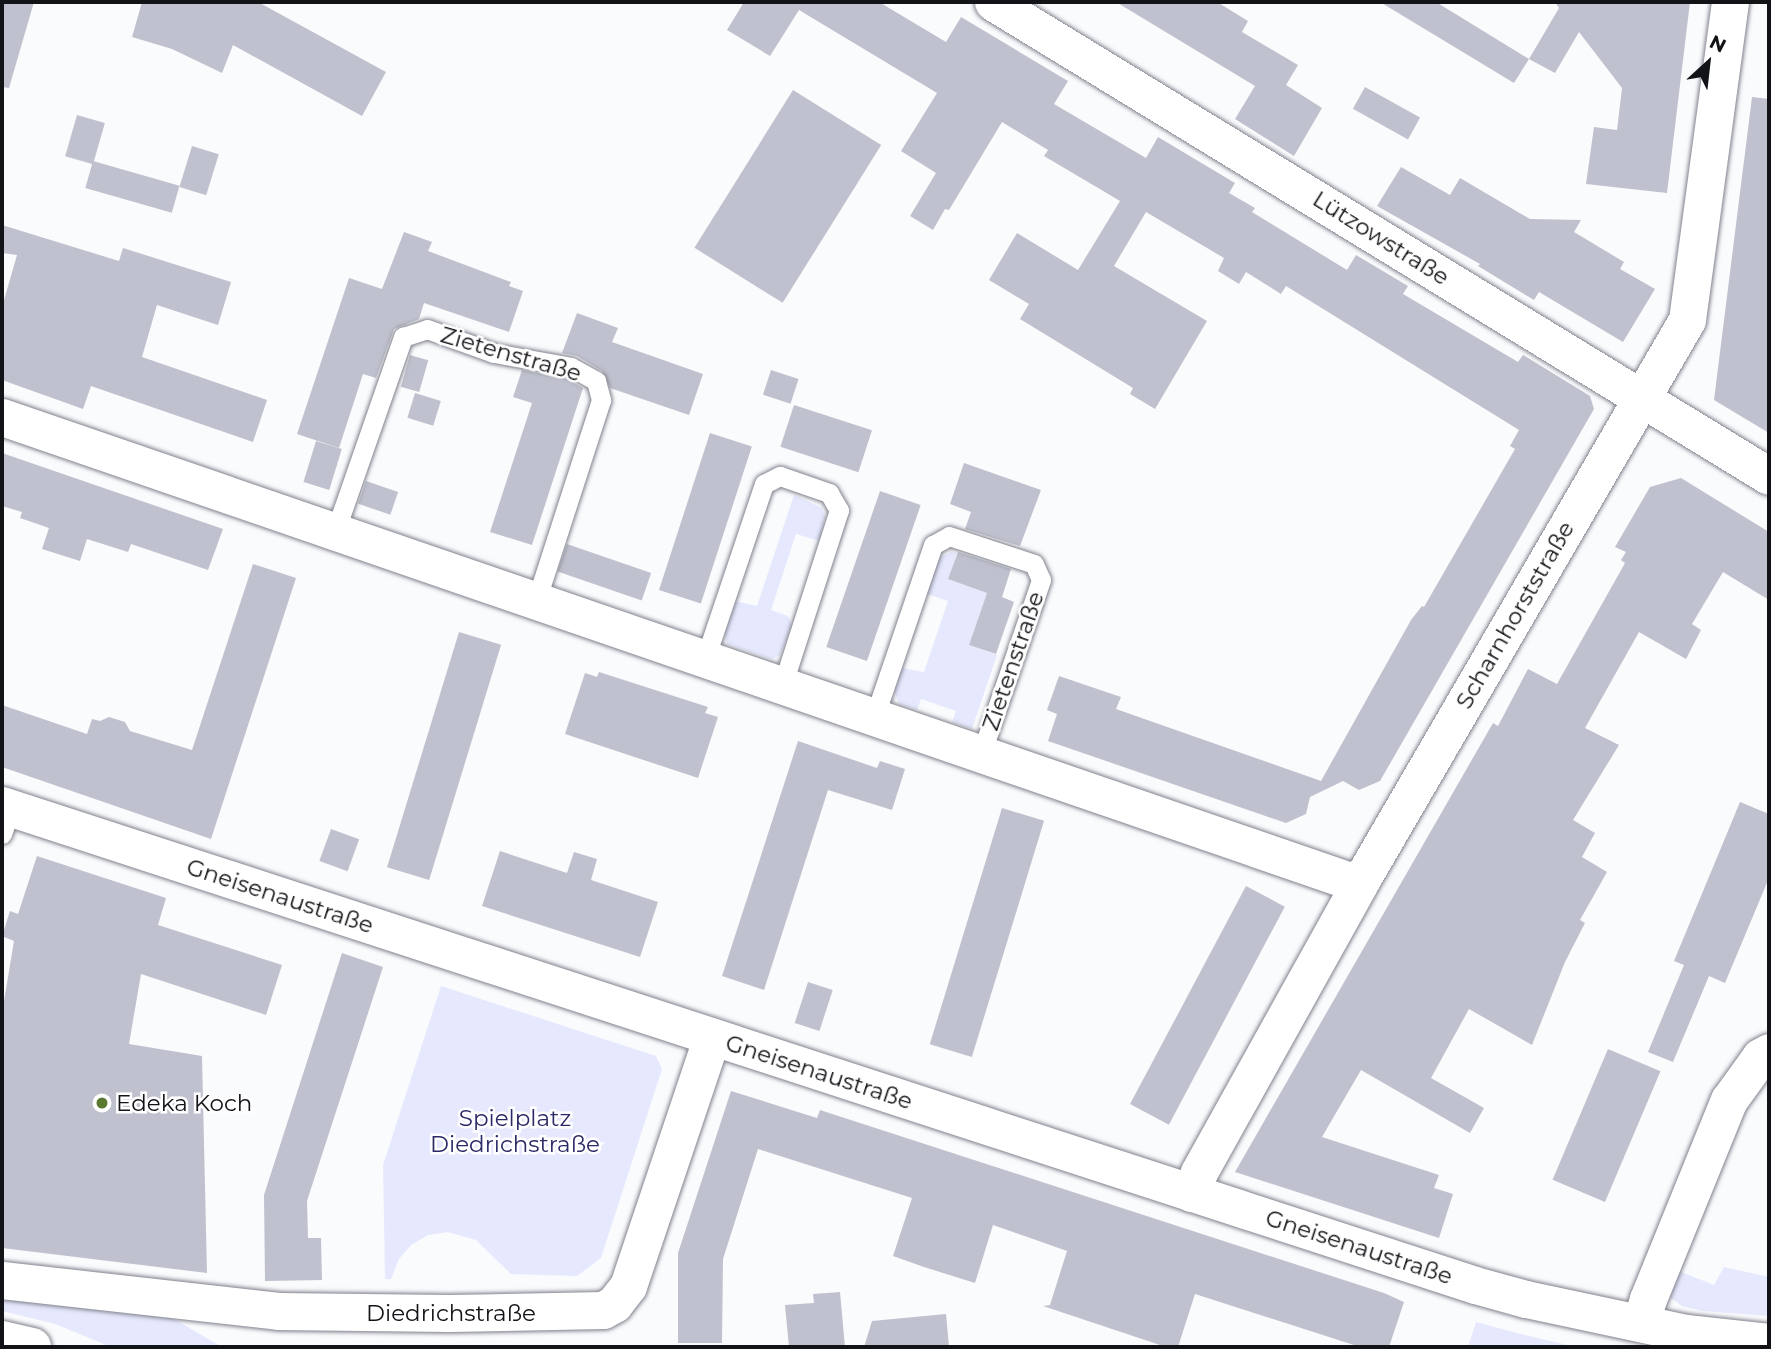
<!DOCTYPE html>
<meta charset="utf-8">
<style>
body{margin:0}
#map{position:relative;width:1771px;height:1349px;overflow:hidden;background:#fafbfd;font-family:Montserrat,sans-serif}
div>[style]{position:absolute}
.green>*{inset:0;background:#e6e9fe}
.building>*{inset:0;background:#bfc1ce;transform-origin:0 0}
.roads{filter:drop-shadow(0 0 2px #80828d) drop-shadow(0 0 2px #80828d)}
.service>*{height:19px;margin:-9.5px;padding:0 9.5px;transform-origin:9.5px;border-radius:9.5px;background:#fff}
.minor>*{height:37px;margin:-18.5px;padding:0 18.5px;transform-origin:18.5px;border-radius:18.5px;background:#fff}
.motorway>*{height:38px;margin:-19px;padding:0 19px;transform-origin:19px;border-radius:19px;background:#fff}
.dots>*{width:19px;height:19px;translate:-50% -50%;box-sizing:border-box;border:4px solid #fff;border-radius:50%}
span{translate:-50% -50%;white-space:nowrap;text-align:center;line-height:1.15;-webkit-text-stroke:5px #fff;paint-order:stroke}
.street-label{font-size:23px;color:#121317}
.poi-label{font-size:23px;color:#121317}
.left{translate:0 -50%;text-align:left}
.park-label{font-size:23px;color:#2a2a67}
.frame{position:absolute;inset:0;border:4px solid #121317;pointer-events:none}
.north{position:absolute;left:1673px;top:28px;width:70px;height:70px;-webkit-text-stroke:5px #fff;paint-order:stroke;rotate:27deg;font-size:19px;font-weight:700;line-height:28px;text-align:center;color:#121317}
.north::after{content:'';display:block;margin:auto;width:24px;height:32px;background:#121317;clip-path:polygon(50% 0,100% 100%,50% 72%,0 100%)}
</style>
<div id="map">
<div class="green">
<i style="clip-path:polygon(794px 495px,822px 508px,825px 517px,820px 541px,796px 534px,771px 610px,788px 616px,792px 625px,780px 655px,772px 659px,727px 644px,724px 630px,735px 601px,757px 606px)"></i>
<i style="clip-path:polygon(951px 552px,957px 553px,949px 579px,987px 593px,969px 645px,997px 655px,972px 729px,952px 722px,956px 711px,921px 699px,917px 710px,899px 704px,895px 693px,895px 683px,902px 668px,924px 672px,948px 601px,927px 594px,926px 589px,933px 565px,940px 557px)"></i>
<i style="clip-path:polygon(441px 986px,656px 1056px,662px 1069px,601px 1258px,577px 1276px,511px 1274px,476px 1240px,448px 1232px,428px 1235px,411px 1245px,399px 1259px,391px 1279px,385px 1279px,383px 1165px)"></i>
<i style="clip-path:polygon(1724px 1267px,1769px 1277px,1769px 1316px,1702px 1311px,1682px 1306px,1667px 1295px,1676px 1270px,1714px 1285px)"></i>
<i style="clip-path:polygon(2px 1294px,169px 1316px,222px 1347px,111px 1347px,55px 1324px,2px 1311px)"></i>
<i style="clip-path:polygon(1476px 1322px,1517px 1333px,1576px 1347px,1468px 1347px)"></i>
</div>
<div class="building">
<i style="clip-path:polygon(2px 2px,34px 2px,9px 88px,2px 87px)"></i>
<i style="clip-path:polygon(142px 2px,258px 2px,386px 72px,362px 116px,233px 45px,222px 73px,172px 49px,132px 37px)"></i>
<i style="clip-path:polygon(744px 2px,879px 2px,946px 42px,961px 17px,1068px 81px,1054px 104px,1146px 158px,1158px 137px,1235px 183px,1229px 193px,1255px 208px,1252px 212px,1347px 270px,1356px 255px,1408px 286px,1403px 294px,1518px 362px,1523px 355px,1590px 396px,1594px 409px,1380px 781px,1359px 790px,1343px 781px,1310px 797px,1306px 814px,1286px 823px,1048px 741px,1057px 714px,1047px 710px,1059px 676px,1121px 697px,1116px 709px,1321px 781px,1411px 620px,1422px 606px,1424px 607px,1515px 449px,1510px 446px,1519px 430px,1286px 286px,1281px 294px,1246px 272px,1239px 284px,1218px 271px,1224px 258px,1146px 212px,1114px 266px,1207px 321px,1155px 409px,1130px 394px,1133px 388px,1020px 319px,1029px 304px,989px 280px,1017px 233px,1078px 270px,1120px 201px,1044px 156px,1048px 150px,1002px 122px,949px 210px,945px 209px,933px 230px,910px 216px,936px 173px,901px 151px,937px 93px,799px 10px,770px 56px,727px 30px)"></i>
<i style="clip-path:polygon(1116px 2px,1217px 2px,1248px 21px,1242px 32px,1298px 65px,1286px 85px,1322px 108px,1294px 156px,1235px 119px,1255px 86px)"></i>
<i style="clip-path:polygon(1380px 2px,1436px 2px,1529px 59px,1514px 83px)"></i>
<i style="clip-path:polygon(1555px 2px,1690px 2px,1667px 193px,1586px 184px,1594px 127px,1617px 130px,1622px 88px,1579px 32px,1555px 73px,1529px 59px,1559px 8px)"></i>
<i style="left:1365px;top:87px;width:63px;height:25px;rotate:29deg"></i>
<i style="left:793px;top:90px;width:104px;height:186px;rotate:32deg"></i>
<i style="clip-path:polygon(1752px 97px,1769px 99px,1769px 433px,1714px 400px)"></i>
<i style="left:77px;top:115px;width:29px;height:43px;rotate:16deg"></i>
<i style="left:192px;top:146px;width:28px;height:43px;rotate:17deg"></i>
<i style="left:93px;top:161px;width:90px;height:28px;rotate:16deg"></i>
<i style="clip-path:polygon(1401px 167px,1450px 195px,1460px 178px,1530px 219px,1581px 220px,1574px 232px,1624px 262px,1620px 269px,1655px 289px,1623px 342px,1539px 292px,1534px 300px,1478px 266px,1480px 264px,1377px 206px)"></i>
<i style="clip-path:polygon(2px 225px,119px 261px,123px 248px,231px 282px,218px 325px,157px 305px,142px 357px,267px 400px,253px 442px,91px 386px,83px 409px,2px 380px,2px 307px,17px 255px,2px 253px)"></i>
<i style="clip-path:polygon(404px 232px,432px 242px,428px 251px,511px 282px,509px 286px,523px 291px,509px 332px,424px 303px,419px 319px,394px 329px,376px 378px,363px 374px,339px 448px,297px 434px,349px 278px,382px 289px)"></i>
<i style="clip-path:polygon(577px 313px,618px 328px,612px 342px,703px 374px,689px 415px,610px 388px,602px 371px,577px 356px,562px 353px)"></i>
<i style="left:410px;top:355px;width:19px;height:33px;rotate:16deg"></i>
<i style="clip-path:polygon(522px 370px,567px 379px,583px 388px,532px 545px,490px 532px,532px 403px,513px 397px)"></i>
<i style="left:771px;top:370px;width:29px;height:26px;rotate:18deg"></i>
<i style="left:415px;top:393px;width:27px;height:26px;rotate:17deg"></i>
<i style="left:794px;top:405px;width:82px;height:44px;rotate:18deg"></i>
<i style="left:710px;top:433px;width:44px;height:165px;rotate:18deg"></i>
<i style="left:316px;top:441px;width:27px;height:43px;rotate:17deg"></i>
<i style="clip-path:polygon(2px 453px,223px 529px,208px 570px,131px 544px,128px 552px,87px 539px,80px 561px,42px 549px,49px 528px,20px 518px,22px 512px,2px 506px)"></i>
<i style="clip-path:polygon(964px 463px,1041px 490px,1020px 546px,965px 529px,971px 512px,950px 504px)"></i>
<i style="clip-path:polygon(1681px 478px,1769px 532px,1769px 600px,1723px 572px,1692px 624px,1701px 630px,1686px 659px,1639px 632px,1585px 728px,1619px 745px,1573px 820px,1595px 833px,1582px 857px,1607px 872px,1580px 920px,1585px 923px,1565px 962px,1532px 1045px,1469px 1009px,1431px 1078px,1484px 1108px,1470px 1133px,1361px 1070px,1322px 1137px,1439px 1175px,1434px 1188px,1453px 1194px,1439px 1238px,1235px 1172px,1493px 723px,1498px 726px,1528px 669px,1557px 684px,1625px 563px,1621px 560px,1626px 552px,1615px 547px,1650px 487px)"></i>
<i style="left:366px;top:481px;width:34px;height:24px;rotate:19deg"></i>
<i style="left:880px;top:491px;width:43px;height:165px;rotate:19deg"></i>
<i style="left:567px;top:544px;width:89px;height:29px;rotate:19deg"></i>
<i style="clip-path:polygon(958px 552px,1011px 569px,1002px 597px,1014px 602px,996px 654px,969px 645px,987px 593px,948px 579px)"></i>
<i style="clip-path:polygon(253px 564px,296px 578px,211px 839px,2px 767px,2px 705px,87px 734px,92px 719px,100px 721px,109px 717px,125px 722px,130px 731px,192px 750px)"></i>
<i style="left:459px;top:632px;width:44px;height:246px;rotate:17deg"></i>
<i style="clip-path:polygon(599px 672px,708px 707px,705px 713px,718px 717px,698px 778px,565px 734px,585px 673px,597px 677px)"></i>
<i style="clip-path:polygon(798px 741px,877px 768px,880px 761px,905px 769px,892px 810px,828px 790px,764px 990px,722px 976px)"></i>
<i style="clip-path:polygon(1740px 802px,1769px 814px,1769px 878px,1725px 983px,1709px 976px,1673px 1062px,1648px 1052px,1684px 965px,1674px 961px)"></i>
<i style="left:1002px;top:808px;width:44px;height:247px;rotate:17deg"></i>
<i style="left:331px;top:829px;width:30px;height:34px;rotate:20deg"></i>
<i style="clip-path:polygon(500px 851px,567px 873px,574px 852px,597px 859px,591px 880px,658px 902px,640px 957px,482px 906px)"></i>
<i style="clip-path:polygon(37px 856px,166px 898px,158px 925px,282px 965px,266px 1015px,141px 974px,129px 1044px,202px 1056px,207px 1273px,2px 1248px,2px 1013px,14px 941px,2px 936px,10px 911px,18px 914px)"></i>
<i style="left:1246px;top:886px;width:44px;height:247px;rotate:28deg"></i>
<i style="clip-path:polygon(342px 953px,383px 967px,307px 1201px,308px 1238px,321px 1238px,322px 1280px,265px 1281px,264px 1195px)"></i>
<i style="left:808px;top:982px;width:26px;height:43px;rotate:18deg"></i>
<i style="left:1608px;top:1049px;width:57px;height:142px;rotate:23deg"></i>
<i style="clip-path:polygon(731px 1091px,817px 1118px,820px 1110px,1384px 1293px,1404px 1302px,1389px 1347px,1360px 1347px,1195px 1294px,1178px 1347px,1166px 1347px,1043px 1306px,1050px 1305px,1067px 1251px,993px 1225px,975px 1283px,924px 1267px,893px 1256px,912px 1198px,758px 1149px,723px 1259px,722px 1343px,678px 1343px,678px 1253px)"></i>
<i style="clip-path:polygon(840px 1292px,845px 1347px,789px 1347px,785px 1305px,814px 1303px,813px 1294px)"></i>
<i style="clip-path:polygon(946px 1314px,949px 1347px,864px 1347px,872px 1321px)"></i>
</div>
<div class="roads">
<div class="service">
<i style="left:335px;top:532px;width:207px;rotate:-70.8deg"></i>
<i style="left:403px;top:337px;width:25px;rotate:-18deg"></i>
<i style="left:427px;top:329px;width:71px;rotate:19.7deg"></i>
<i style="left:494px;top:353px;width:78px;rotate:10.3deg"></i>
<i style="left:571px;top:367px;width:29px;rotate:29deg"></i>
<i style="left:596px;top:381px;width:20px;rotate:75deg"></i>
<i style="left:601px;top:400px;width:211px;rotate:107.9deg"></i>
<i style="left:705px;top:659px;width:185px;rotate:-71.4deg"></i>
<i style="left:764px;top:484px;width:18px;rotate:-27deg"></i>
<i style="left:780px;top:476px;width:52px;rotate:19.1deg"></i>
<i style="left:829px;top:493px;width:20px;rotate:60deg"></i>
<i style="left:839px;top:510px;width:185px;rotate:107.9deg"></i>
<i style="left:874px;top:718px;width:183px;rotate:-71.2deg"></i>
<i style="left:933px;top:545px;width:18px;rotate:-29deg"></i>
<i style="left:949px;top:536px;width:89px;rotate:18.2deg"></i>
<i style="left:1034px;top:564px;width:17px;rotate:66deg"></i>
<i style="left:1041px;top:580px;width:184px;rotate:109deg"></i>
<i style="left:2px;top:834px;width:28px;rotate:-71deg"></i>
</div>
<div class="minor">
<i style="left:993px;top:2px;width:909px;rotate:31.42deg"></i>
<i style="left:2px;top:417px;width:1435px;rotate:18.99deg"></i>
<i style="left:2px;top:805px;width:1549px;rotate:18.05deg"></i>
<i style="left:1475px;top:1285px;width:53px;rotate:15.4deg"></i>
<i style="left:1526px;top:1299px;width:164px;rotate:12deg"></i>
<i style="left:1686px;top:1333px;width:83px;rotate:6.2deg"></i>
<i style="left:1191px;top:1193px;width:22px;rotate:-69deg"></i>
<i style="left:1199px;top:1172px;width:329px;rotate:-60.9deg"></i>
<i style="left:1359px;top:884px;width:652px;rotate:-59.82deg"></i>
<i style="left:1687px;top:320px;width:321px;rotate:-82.3deg"></i>
<i style="left:2px;top:1280px;width:278px;rotate:6.4deg"></i>
<i style="left:278px;top:1311px;width:171px;rotate:0.7deg"></i>
<i style="left:449px;top:1313px;width:154px;rotate:-1.1deg"></i>
<i style="left:603px;top:1310px;width:13px;rotate:-29deg"></i>
<i style="left:614px;top:1304px;width:23px;rotate:-52deg"></i>
<i style="left:628px;top:1286px;width:263px;rotate:-71.4deg"></i>
<i style="left:1641px;top:1323px;width:25px;rotate:-74deg"></i>
<i style="left:1648px;top:1299px;width:215px;rotate:-67.9deg"></i>
<i style="left:1729px;top:1100px;width:53px;rotate:-54.2deg"></i>
<i style="left:1760px;top:1057px;width:10px;rotate:-29deg"></i>
</div>
<div class="motorway">
<i style="left:2px;top:1340px;width:31px;rotate:13deg"></i>
</div>
</div>
<div class="dots">
<i style="left:102px;top:1103px;background:#5a7930"></i>
</div>
<div class="street-label">
<span style="left:1381px;top:238px;rotate:32deg">Lützowstraße</span>
<span style="left:511px;top:354px;rotate:16deg">Zietenstraße</span>
<span style="left:1515px;top:615px;rotate:-60deg">Scharnhorststraße</span>
<span style="left:1013px;top:661px;rotate:-71deg">Zietenstraße</span>
<span style="left:280px;top:896px;rotate:18deg">Gneisenaustraße</span>
<span style="left:819px;top:1072px;rotate:18deg">Gneisenaustraße</span>
<span style="left:1359px;top:1247px;rotate:18deg">Gneisenaustraße</span>
<span style="left:451px;top:1313px">Diedrichstraße</span>
</div>
<div class="poi-label">
<span class="left" style="left:116px;top:1103px">Edeka Koch</span>
</div>
<div class="park-label">
<span style="left:515px;top:1131px">Spielplatz<br>Diedrichstraße</span>
</div>
<div class="frame"></div>
<div class="north">N</div>
</div>
